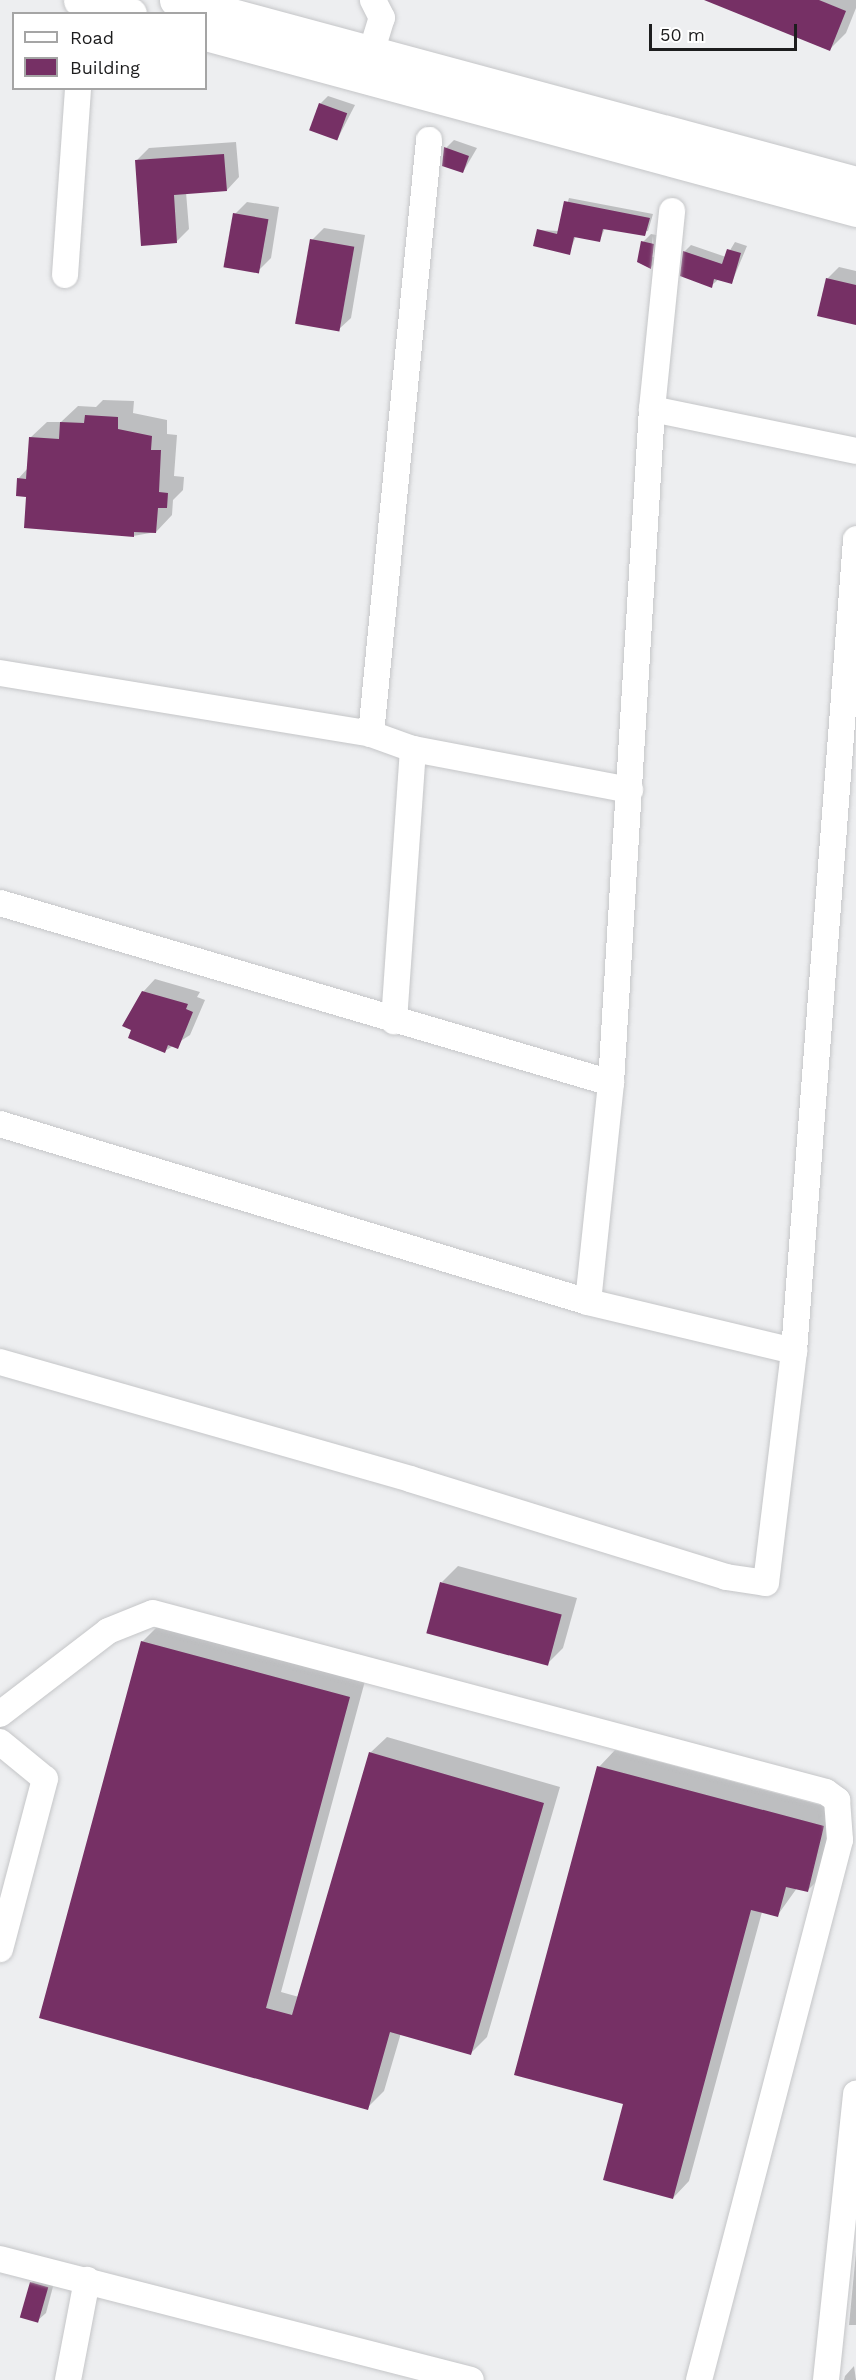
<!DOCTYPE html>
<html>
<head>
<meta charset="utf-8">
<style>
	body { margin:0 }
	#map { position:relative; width:856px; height:2380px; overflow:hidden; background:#edeef0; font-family:"Work Sans",sans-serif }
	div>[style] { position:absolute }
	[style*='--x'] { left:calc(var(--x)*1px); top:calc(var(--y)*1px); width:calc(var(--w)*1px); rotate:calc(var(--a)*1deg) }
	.shadow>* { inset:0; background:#0003 }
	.building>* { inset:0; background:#763065; transform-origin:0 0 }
	.roads { filter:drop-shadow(0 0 2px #c5c6c8) drop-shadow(0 0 2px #c5c6c8) }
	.minor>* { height:26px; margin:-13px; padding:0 13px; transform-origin:13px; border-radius:13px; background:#fff }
	.major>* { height:33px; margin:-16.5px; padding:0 16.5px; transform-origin:16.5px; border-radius:16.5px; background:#fff }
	span { translate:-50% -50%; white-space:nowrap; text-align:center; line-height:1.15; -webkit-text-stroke:6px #fff; paint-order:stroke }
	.legend { position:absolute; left:12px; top:12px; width:195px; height:78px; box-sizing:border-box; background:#fff; border:2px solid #a5a5a5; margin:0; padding:8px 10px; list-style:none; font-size:18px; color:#1d1d1e }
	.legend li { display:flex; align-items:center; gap:12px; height:30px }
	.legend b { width:30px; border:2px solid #a5a5a5 }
	.scale { position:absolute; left:649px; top:24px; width:148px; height:27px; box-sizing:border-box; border:3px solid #1d1d1e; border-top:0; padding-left:8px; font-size:18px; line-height:21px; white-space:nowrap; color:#1d1d1e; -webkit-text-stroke:4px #fff; paint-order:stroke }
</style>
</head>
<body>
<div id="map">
	<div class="shadow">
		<div style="clip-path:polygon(706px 0,856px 0,856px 8px,846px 33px,829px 50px)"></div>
		<div style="clip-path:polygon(328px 96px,355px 105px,338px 138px,320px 104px)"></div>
		<div style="clip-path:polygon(454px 140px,477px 148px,463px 172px,446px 148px)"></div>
		<div style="clip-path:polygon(236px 142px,239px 177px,227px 190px,186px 192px,189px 229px,176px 242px,136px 161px,149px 148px)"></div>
		<div style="clip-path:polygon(569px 198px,653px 214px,648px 231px,605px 228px,600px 240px,576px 236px,569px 253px,538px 230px,559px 231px)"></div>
		<div style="clip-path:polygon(247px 202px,279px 207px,271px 258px,259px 270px,235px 214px)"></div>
		<div style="clip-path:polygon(324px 228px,365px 235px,351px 318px,338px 330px,312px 240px)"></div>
		<div style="clip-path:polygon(evenodd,651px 234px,661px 236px,659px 259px,651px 267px,643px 242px,651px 234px,653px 236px,654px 257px,651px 257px,653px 236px)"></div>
		<div style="clip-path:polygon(735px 242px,747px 246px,732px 282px,719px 279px,711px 286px,684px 252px,691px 245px,726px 257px)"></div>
		<div style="clip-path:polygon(839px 267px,856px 271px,856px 324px,827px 279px)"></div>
		<div style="clip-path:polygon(103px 400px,134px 401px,133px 413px,167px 420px,167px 434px,177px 435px,174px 476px,184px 477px,183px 490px,173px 500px,172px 515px,156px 532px,133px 536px,28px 496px,18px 479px,28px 468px,30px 438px,47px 422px,61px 422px,78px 406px,96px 407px)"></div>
		<div style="clip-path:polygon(155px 979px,200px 992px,197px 997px,205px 1000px,190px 1035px,165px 1051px,143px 992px)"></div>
		<div style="clip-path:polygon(458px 1566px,577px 1598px,563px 1648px,547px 1664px,442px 1582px)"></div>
		<div style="clip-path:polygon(159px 1625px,365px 1681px,281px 1992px,299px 1997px,370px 1753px,387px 1737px,560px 1787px,487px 2037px,471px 2053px,401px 2033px,384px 2091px,367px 2108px,40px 2017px,142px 1642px)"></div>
		<div style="clip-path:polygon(615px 1750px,839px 1810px,824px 1874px,807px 1891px,797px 1888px,777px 1916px,762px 1912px,689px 2181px,673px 2198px,625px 2103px,599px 1767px)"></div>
		<div style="clip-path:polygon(856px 2252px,856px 2325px,849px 2325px)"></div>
		<div style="clip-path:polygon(39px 2275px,55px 2279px,46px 2313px,37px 2321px,31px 2283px)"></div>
		<div style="clip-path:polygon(854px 2366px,856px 2380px,844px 2380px,845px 2376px)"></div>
	</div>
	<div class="building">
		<div style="clip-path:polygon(704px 0,819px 0,846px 11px,830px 51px)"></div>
		<div style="left:319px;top:103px;width:30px;height:29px;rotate:20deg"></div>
		<div style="clip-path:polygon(444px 147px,469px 156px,463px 173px,442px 166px)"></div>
		<div style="clip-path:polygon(224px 154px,227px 191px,174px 195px,177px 243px,141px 246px,135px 160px)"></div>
		<div style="clip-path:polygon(564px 201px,650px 218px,645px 236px,603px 229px,600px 242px,574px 237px,570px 255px,533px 246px,537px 229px,557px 234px)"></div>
		<div style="left:233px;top:213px;width:36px;height:55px;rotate:10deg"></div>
		<div style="left:310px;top:239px;width:45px;height:86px;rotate:10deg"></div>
		<div style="clip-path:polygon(641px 241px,654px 244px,651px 269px,637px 262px)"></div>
		<div style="clip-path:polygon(727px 249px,741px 253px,732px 284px,714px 279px,712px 288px,680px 276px,683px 251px,722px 264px)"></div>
		<div style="clip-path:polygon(826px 278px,856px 285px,856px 325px,817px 316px)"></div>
		<div style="clip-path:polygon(85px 415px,118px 417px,118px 429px,152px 436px,151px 450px,161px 450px,159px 492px,168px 493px,167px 508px,158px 508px,156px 533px,134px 532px,134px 537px,24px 528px,26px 497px,16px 496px,17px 478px,26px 479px,29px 437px,59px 439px,60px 422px,84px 423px)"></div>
		<div style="clip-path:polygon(142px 991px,188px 1004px,186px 1009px,193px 1012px,178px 1049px,168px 1045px,165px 1053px,128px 1038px,131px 1030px,122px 1026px)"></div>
		<div style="left:440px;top:1582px;width:126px;height:53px;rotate:15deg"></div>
		<div style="clip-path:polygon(141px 1641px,350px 1697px,266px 2008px,292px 2015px,369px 1752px,544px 1803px,471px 2055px,390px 2032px,368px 2110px,39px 2018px)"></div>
		<div style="clip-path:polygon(597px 1766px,824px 1826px,808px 1892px,786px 1887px,778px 1917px,751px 1910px,673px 2199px,603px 2180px,623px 2104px,514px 2075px)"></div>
		<div style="left:30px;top:2282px;width:19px;height:37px;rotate:16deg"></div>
	</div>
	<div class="roads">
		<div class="minor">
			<div style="--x:371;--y:53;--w:37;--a:-73"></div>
			<div style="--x:382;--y:18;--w:20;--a:-117"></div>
			<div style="--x:65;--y:275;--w:187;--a:-86"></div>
			<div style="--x:652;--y:409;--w:199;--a:-84.2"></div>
			<div style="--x:0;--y:673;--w:376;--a:9.3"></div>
			<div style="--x:371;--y:734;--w:45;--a:19.7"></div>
			<div style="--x:413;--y:749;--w:273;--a:94"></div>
			<div style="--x:371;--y:734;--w:597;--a:-84.42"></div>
			<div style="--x:413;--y:749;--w:221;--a:10.7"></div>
			<div style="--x:0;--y:903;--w:637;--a:16.41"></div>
			<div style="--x:0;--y:1124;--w:614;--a:16.84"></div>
			<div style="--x:588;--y:1302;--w:220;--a:-84"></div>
			<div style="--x:611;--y:1083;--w:675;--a:-86.52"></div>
			<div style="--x:652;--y:409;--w:208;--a:11.6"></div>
			<div style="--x:588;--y:1302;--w:212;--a:13.4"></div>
			<div style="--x:0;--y:1362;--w:426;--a:15.9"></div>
			<div style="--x:410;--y:1479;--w:331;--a:17.2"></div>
			<div style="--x:726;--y:1577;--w:40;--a:8.5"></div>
			<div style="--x:766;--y:1583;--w:234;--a:-83.1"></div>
			<div style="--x:794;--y:1351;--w:814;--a:-85.63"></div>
			<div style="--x:0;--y:1714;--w:136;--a:-37.5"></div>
			<div style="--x:108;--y:1631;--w:48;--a:-21.8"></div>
			<div style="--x:153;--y:1613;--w:696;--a:14.89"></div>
			<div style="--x:826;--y:1792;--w:14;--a:36"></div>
			<div style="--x:837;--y:1800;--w:40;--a:85.7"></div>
			<div style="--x:840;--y:1840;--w:558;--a:104.63"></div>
			<div style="--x:0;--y:1742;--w:58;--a:39.4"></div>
			<div style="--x:45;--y:1779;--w:176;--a:104.8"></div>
			<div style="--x:0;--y:2259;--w:486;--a:14.4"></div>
			<div style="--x:68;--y:2380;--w:102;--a:-79.2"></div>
			<div style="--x:826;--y:2380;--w:288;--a:-84"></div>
		</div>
		<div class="major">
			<div style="--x:80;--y:0;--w:52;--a:15.6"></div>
			<div style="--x:176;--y:0;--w:704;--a:15.06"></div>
			<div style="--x:206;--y:34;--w:673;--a:15.15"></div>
		</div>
	</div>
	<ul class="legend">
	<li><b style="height:8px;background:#fff"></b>Road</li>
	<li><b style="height:16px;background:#763065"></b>Building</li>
	</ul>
	<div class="scale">50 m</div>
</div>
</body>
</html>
